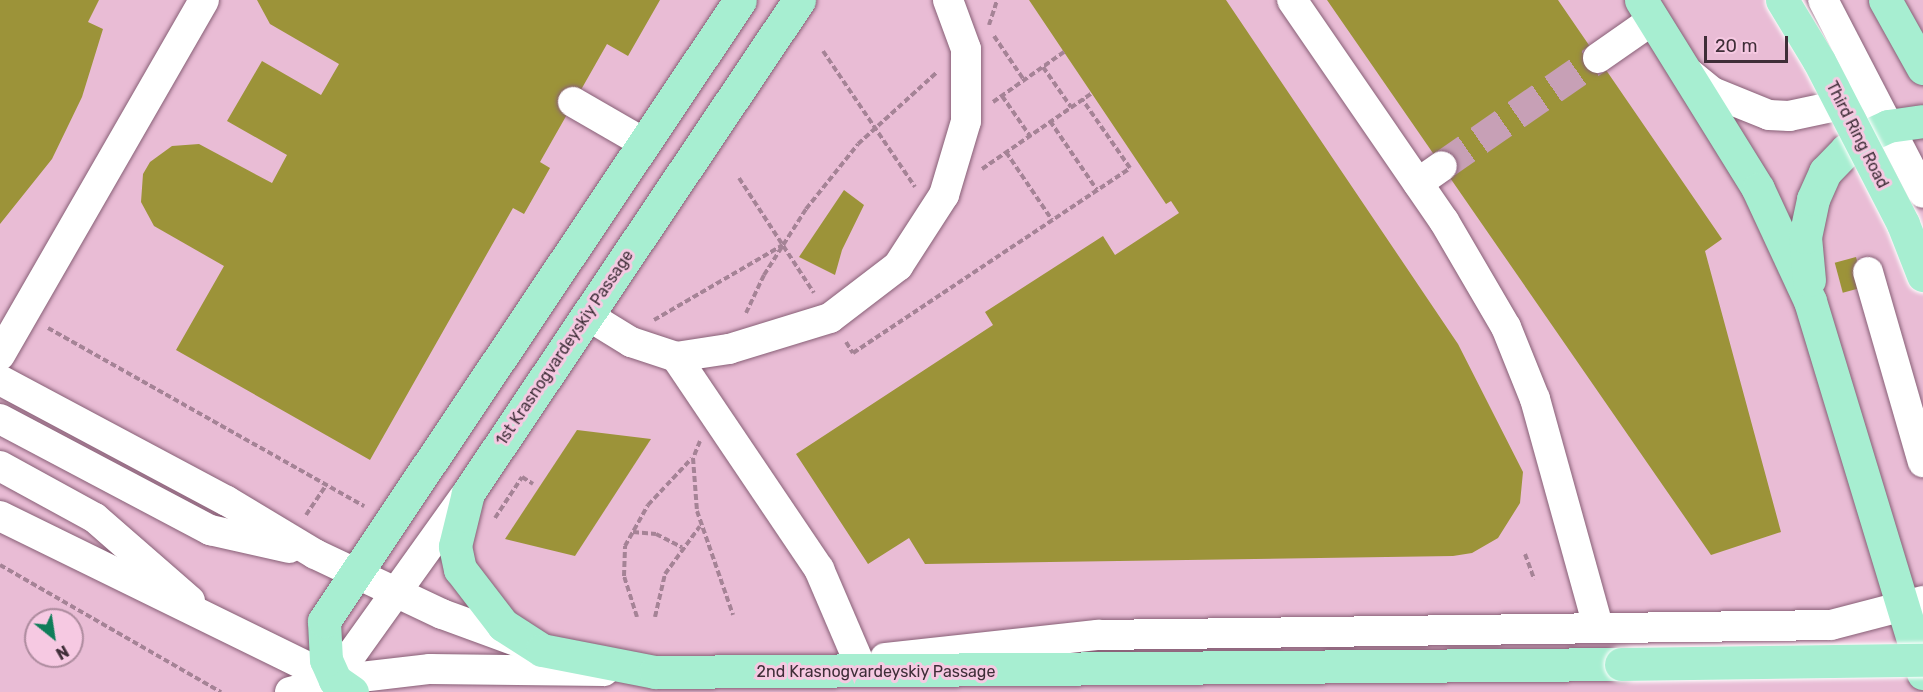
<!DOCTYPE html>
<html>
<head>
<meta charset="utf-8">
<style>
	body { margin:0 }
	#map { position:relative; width:1923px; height:692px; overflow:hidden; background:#e9bcd5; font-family:Rubik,sans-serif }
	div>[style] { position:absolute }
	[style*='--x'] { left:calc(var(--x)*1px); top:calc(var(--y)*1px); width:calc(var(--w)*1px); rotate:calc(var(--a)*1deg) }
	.building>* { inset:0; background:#9c9339; transform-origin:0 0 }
	.minor-tunnel>* { height:30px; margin-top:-15px; transform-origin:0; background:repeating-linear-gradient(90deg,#c7a0b6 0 30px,transparent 0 45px) }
	.path>* { height:4px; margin-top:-2px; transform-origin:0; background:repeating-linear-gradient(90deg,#a58396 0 6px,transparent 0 9px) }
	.roads { filter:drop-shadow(0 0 2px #875f76) drop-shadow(0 0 2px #875f76) }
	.minor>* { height:30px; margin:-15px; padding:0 15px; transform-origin:15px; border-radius:15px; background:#fff }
	.major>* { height:33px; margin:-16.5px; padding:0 16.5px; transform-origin:16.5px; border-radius:16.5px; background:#a7eed1 }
	.bridges { filter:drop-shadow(0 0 2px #fff) drop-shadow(0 0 2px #fff) }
	.major-bridge>* { height:33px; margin:-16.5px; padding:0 16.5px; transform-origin:16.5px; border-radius:16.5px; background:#a7eed1 }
	span { translate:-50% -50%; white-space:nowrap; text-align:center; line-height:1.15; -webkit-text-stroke:6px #f6c9e2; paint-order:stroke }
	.street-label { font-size:16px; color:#3f2e38 }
	.north { position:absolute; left:24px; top:608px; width:60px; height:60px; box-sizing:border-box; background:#f6c9e2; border:2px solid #ad8b9e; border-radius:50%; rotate:150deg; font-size:16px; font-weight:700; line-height:24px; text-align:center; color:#3f2e38 }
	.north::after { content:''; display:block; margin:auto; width:21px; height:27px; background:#0f7d59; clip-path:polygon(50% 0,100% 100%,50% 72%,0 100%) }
	.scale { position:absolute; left:1704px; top:36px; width:84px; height:27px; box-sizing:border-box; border:3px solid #3f2e38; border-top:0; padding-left:8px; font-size:18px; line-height:21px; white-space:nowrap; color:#3f2e38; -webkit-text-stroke:4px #f6c9e2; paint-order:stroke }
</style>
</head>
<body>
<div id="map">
	<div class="building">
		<div style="clip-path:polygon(0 0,99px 0,88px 22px,103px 29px,82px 97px,52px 159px,0 224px)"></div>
		<div style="clip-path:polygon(257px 0,660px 0,628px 56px,607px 44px,540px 162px,550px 168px,524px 214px,513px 208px,370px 460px,176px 350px,224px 266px,154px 226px,141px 202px,143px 174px,150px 162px,172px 146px,199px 144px,272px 183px,287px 155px,227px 121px,262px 61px,321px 95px,339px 64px,270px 24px)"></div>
		<div style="clip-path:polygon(1029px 0,1226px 0,1458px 344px,1523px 472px,1520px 503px,1498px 538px,1472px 553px,1453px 556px,925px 564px,909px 538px,868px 564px,796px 454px,993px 325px,985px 312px,1103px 236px,1115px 255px,1179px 213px,1171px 201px,1166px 204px)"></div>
		<div style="clip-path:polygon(1327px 0,1558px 0,1722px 239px,1705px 251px,1781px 532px,1711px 555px)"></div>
		<div style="clip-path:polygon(844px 190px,864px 205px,842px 250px,835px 275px,799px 257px)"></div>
		<div style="left:1856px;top:257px;width:31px;height:22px;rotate:75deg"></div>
		<div style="clip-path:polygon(577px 430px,651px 439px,575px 556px,505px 539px)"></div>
	</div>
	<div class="minor-tunnel">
		<div style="--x:1442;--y:166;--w:190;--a:-34.7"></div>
	</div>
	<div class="path">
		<div style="--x:989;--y:25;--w:26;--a:-72"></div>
		<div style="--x:994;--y:36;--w:53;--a:55.7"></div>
		<div style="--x:823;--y:51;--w:164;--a:55.9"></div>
		<div style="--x:1043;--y:67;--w:49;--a:55"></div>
		<div style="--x:1002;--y:96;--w:49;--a:55"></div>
		<div style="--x:993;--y:102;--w:87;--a:-35.2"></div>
		<div style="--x:1050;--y:121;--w:83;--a:55.7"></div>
		<div style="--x:1006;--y:152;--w:82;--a:55.9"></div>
		<div style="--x:982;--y:169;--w:134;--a:-34.6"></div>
		<div style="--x:739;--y:178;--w:137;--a:56.9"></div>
		<div style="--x:746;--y:313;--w:42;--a:-64.7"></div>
		<div style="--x:764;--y:275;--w:78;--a:-57.5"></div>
		<div style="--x:806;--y:209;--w:83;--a:-51.3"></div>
		<div style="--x:858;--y:144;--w:107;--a:-42.3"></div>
		<div style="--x:654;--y:320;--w:149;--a:-30.2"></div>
		<div style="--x:48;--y:328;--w:363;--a:29.4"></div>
		<div style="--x:846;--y:342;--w:13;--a:58"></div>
		<div style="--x:853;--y:353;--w:333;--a:-33.7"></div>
		<div style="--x:1130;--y:168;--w:84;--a:-124.8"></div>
		<div style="--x:700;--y:441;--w:18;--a:112"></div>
		<div style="--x:693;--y:458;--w:53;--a:85.7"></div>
		<div style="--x:697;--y:511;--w:110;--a:70.9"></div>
		<div style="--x:306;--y:515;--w:37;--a:-56"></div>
		<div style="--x:495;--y:518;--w:49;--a:-56.6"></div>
		<div style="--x:522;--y:477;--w:13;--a:32"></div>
		<div style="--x:633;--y:532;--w:23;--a:5"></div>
		<div style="--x:656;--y:534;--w:29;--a:27"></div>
		<div style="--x:1525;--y:554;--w:27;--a:70"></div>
		<div style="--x:0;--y:565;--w:255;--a:29.9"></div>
		<div style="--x:637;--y:617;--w:43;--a:-107.6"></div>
		<div style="--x:624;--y:576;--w:30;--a:-88"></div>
		<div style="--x:625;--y:546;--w:47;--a:-60.7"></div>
		<div style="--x:648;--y:505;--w:64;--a:-46.9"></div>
		<div style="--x:655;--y:617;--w:44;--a:-76.9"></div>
		<div style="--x:665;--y:574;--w:59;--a:-53.9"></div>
	</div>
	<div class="roads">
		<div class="minor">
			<div style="--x:1292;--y:0;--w:268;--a:55.5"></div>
			<div style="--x:1444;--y:221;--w:123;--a:59.7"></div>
			<div style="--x:1506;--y:327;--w:78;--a:68.1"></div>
			<div style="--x:1535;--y:399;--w:236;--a:74.5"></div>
			<div style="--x:1823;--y:0;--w:217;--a:62.6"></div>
			<div style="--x:1598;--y:58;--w:68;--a:-34.9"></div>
			<div style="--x:1690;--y:74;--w:28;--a:39"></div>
			<div style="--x:1712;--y:92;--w:61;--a:22"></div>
			<div style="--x:1769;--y:115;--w:20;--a:3"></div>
			<div style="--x:1789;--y:116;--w:48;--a:-12"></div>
			<div style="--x:1836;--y:106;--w:27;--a:-24"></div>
			<div style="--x:573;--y:102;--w:82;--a:30"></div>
			<div style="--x:1418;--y:183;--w:29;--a:-35"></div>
			<div style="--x:1868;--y:272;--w:198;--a:73.9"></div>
			<div style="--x:587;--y:315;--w:52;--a:31.5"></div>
			<div style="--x:631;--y:342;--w:47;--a:18.4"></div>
			<div style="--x:676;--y:357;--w:54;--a:-8.6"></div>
			<div style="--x:729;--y:349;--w:106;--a:-17.1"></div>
			<div style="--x:830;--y:318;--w:86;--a:-37.4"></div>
			<div style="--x:898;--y:266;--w:85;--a:-57.1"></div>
			<div style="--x:944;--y:195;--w:77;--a:-73.4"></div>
			<div style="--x:966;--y:121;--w:72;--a:-90"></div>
			<div style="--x:966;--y:49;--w:52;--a:-110.2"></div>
			<div style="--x:0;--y:355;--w:409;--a:-60.1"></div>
			<div style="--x:676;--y:357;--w:256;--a:56"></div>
			<div style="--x:819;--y:569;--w:99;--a:66.8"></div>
			<div style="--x:0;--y:380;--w:257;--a:28.1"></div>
			<div style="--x:227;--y:501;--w:103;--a:31.1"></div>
			<div style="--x:315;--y:554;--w:140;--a:25.3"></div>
			<div style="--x:442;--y:614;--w:90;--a:20"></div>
			<div style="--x:0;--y:419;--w:238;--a:27.9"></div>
			<div style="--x:210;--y:530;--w:81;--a:12.8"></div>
			<div style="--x:0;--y:466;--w:108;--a:28.7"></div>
			<div style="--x:95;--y:518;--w:126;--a:41.1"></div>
			<div style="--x:0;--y:516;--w:373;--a:26.1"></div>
			<div style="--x:885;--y:658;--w:214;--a:-6.2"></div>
			<div style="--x:1098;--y:635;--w:733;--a:-0.78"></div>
			<div style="--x:1831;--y:625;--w:95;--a:-14.6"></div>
			<div style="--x:326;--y:690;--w:237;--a:-54.4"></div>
			<div style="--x:290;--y:692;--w:47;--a:-14.9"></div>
			<div style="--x:335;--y:680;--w:96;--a:-6.6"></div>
			<div style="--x:430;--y:669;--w:174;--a:0.7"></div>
		</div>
		<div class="major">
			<div style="--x:799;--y:0;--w:594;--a:123.88"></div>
			<div style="--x:468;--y:493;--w:55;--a:103.8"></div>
			<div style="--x:455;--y:546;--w:24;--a:78"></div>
			<div style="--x:460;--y:569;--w:71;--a:52.5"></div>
			<div style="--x:503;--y:625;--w:46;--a:32.7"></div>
			<div style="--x:542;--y:650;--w:115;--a:11"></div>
			<div style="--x:655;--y:672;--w:966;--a:-0.47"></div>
			<div style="--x:1641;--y:0;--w:222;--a:58.2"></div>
			<div style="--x:1758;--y:189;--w:123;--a:65.1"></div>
			<div style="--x:1810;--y:301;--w:389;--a:73.1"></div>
			<div style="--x:1885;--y:0;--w:78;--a:60.8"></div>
			<div style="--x:1809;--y:280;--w:43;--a:-95.3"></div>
			<div style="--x:1805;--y:237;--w:39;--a:-78"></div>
			<div style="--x:1813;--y:199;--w:30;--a:-66"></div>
			<div style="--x:1825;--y:172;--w:30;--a:-46"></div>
			<div style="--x:1846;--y:150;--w:30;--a:-33"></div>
			<div style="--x:1871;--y:134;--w:19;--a:-25"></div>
			<div style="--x:1888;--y:126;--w:35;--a:-8"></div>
			<div style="--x:352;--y:692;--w:21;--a:-145"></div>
			<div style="--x:335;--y:680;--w:22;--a:-114"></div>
			<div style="--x:326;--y:660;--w:39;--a:-93"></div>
			<div style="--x:324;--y:621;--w:747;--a:-56.18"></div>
		</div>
	</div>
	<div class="bridges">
		<div class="major-bridge">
			<div style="--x:1782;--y:0;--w:71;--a:58.8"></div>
			<div style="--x:1819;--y:61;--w:183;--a:62.7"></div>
			<div style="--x:1903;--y:224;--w:55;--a:68.6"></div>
			<div style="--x:1621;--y:664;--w:302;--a:-0.8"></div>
		</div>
	</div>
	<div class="street-label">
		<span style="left:1857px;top:135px;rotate:63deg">Third Ring Road</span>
		<span style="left:565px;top:348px;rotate:-56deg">1st Krasnogvardeyskiy Passage</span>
		<span style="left:876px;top:672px">2nd Krasnogvardeyskiy Passage</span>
	</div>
	<div class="north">N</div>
	<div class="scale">20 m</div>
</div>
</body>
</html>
